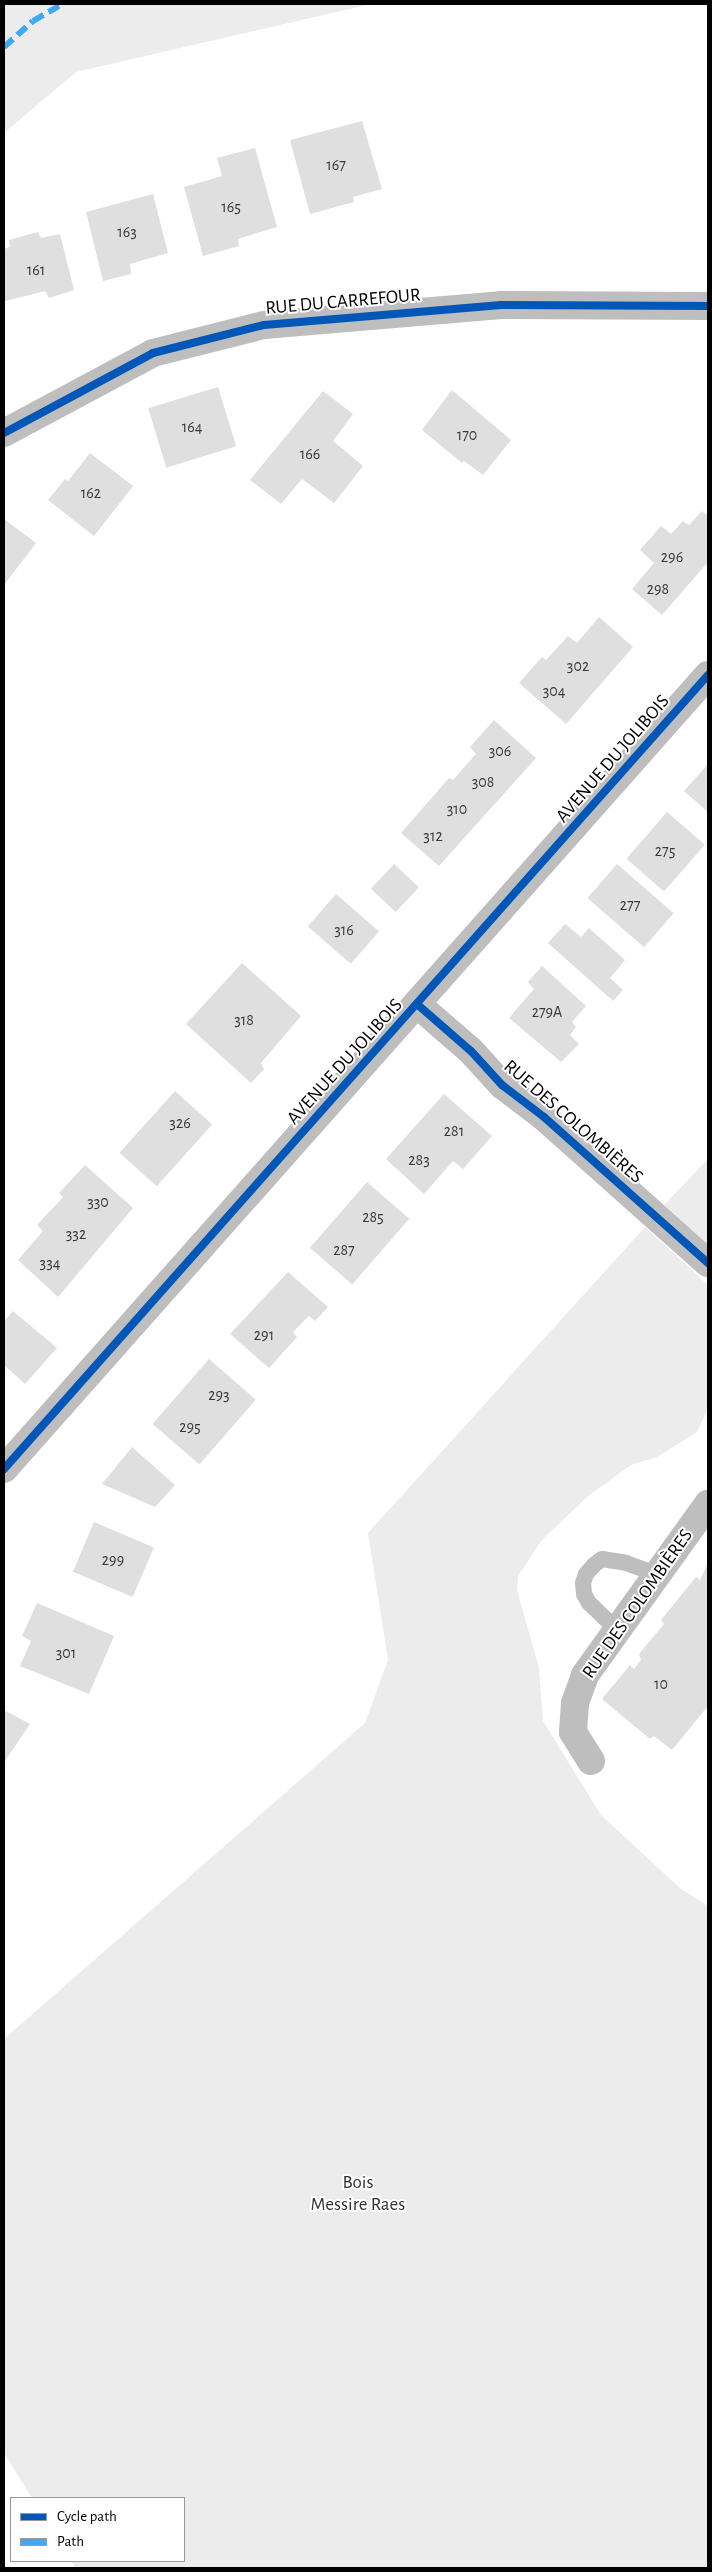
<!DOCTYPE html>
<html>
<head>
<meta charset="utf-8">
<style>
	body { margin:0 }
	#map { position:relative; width:712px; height:2572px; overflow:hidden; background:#fff; font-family:"Alegreya Sans",sans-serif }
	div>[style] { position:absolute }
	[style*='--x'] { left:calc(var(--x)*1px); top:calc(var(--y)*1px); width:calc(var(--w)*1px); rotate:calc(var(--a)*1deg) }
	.green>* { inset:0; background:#ececec }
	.building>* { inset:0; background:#dfdfdf; transform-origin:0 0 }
	.service>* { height:16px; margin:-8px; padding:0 8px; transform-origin:8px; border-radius:8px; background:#bebebe }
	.minor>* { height:28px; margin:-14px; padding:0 14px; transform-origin:14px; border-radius:14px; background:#bebebe }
	.quiet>* { height:6px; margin-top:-3px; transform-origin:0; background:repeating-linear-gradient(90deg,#3fa9f5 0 12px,transparent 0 18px) }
	.cycleway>* { height:8px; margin:-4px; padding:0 4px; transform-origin:4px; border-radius:4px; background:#0057b8 }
	span { translate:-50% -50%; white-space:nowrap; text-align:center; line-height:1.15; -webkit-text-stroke:4px #fff; paint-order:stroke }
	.number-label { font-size:16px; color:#383838 }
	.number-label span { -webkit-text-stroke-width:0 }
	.street-label { font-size:19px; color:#000 }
	.park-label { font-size:19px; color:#333 }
	.frame { position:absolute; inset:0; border:5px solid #000; pointer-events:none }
	.legend { position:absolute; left:10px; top:2497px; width:175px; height:65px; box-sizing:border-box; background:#fff; border:1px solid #999; margin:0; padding:6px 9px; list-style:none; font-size:15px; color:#000 }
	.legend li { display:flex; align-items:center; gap:10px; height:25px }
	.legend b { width:25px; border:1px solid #999 }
</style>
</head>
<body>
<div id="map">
	<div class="green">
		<div style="clip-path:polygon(4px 4px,367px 4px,367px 5px,76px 72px,4px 133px)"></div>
		<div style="clip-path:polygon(708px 1159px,708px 1244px,664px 1205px)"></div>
		<div style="clip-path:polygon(645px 1227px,708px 1285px,708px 1408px,697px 1432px,657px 1457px,631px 1465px,588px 1496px,541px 1541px,518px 1576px,517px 1590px,539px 1668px,543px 1721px,601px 1815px,681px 1889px,708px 1906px,708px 2568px,76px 2568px,71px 2561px,184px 2561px,184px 2498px,32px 2498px,4px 2453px,4px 2039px,365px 1723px,388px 1660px,368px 1533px)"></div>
	</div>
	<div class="building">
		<div style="clip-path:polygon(362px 121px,382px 189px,353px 197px,354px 202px,310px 214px,290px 140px)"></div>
		<div style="clip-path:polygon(255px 148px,277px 227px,238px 239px,239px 246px,203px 256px,184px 187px,222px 176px,217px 158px)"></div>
		<div style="clip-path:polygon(153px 194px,168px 253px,130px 264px,131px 274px,103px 281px,86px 212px)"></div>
		<div style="clip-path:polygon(38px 232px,41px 238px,60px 234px,74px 290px,49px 298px,45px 291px,5px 301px,4px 249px,10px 247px,9px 240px)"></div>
		<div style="left:218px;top:387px;width:62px;height:73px;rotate:73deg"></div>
		<div style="clip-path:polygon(452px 390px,511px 440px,483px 475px,464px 461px,462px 463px,422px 430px)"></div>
		<div style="clip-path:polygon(323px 391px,353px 414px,333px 441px,363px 466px,334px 503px,302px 479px,281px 504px,250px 480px)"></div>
		<div style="clip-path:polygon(90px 453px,133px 486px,94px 536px,48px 500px,65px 479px,68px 481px)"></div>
		<div style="clip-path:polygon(702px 511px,708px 516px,708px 562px,662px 615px,632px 589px,654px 563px,640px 550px,661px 526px,671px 534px,683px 521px,689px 525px)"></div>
		<div style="clip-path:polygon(4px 519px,36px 543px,4px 585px)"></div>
		<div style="clip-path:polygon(599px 617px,633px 647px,566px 724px,519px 683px,542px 657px,546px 660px,568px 636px,577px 643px)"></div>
		<div style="clip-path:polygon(494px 720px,536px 758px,439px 866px,401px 833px,449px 778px,453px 780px,476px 754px,470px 747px)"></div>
		<div style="clip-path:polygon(708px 764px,708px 812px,684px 791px)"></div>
		<div style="left:667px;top:812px;width:50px;height:62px;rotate:41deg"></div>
		<div style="left:394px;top:864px;width:34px;height:34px;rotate:43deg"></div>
		<div style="left:617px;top:864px;width:75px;height:45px;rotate:41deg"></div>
		<div style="left:336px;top:894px;width:57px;height:43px;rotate:41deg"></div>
		<div style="clip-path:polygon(565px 924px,581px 937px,589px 928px,625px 960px,610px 978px,623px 990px,613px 1001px,548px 943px)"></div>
		<div style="clip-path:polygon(242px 963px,301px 1016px,261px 1063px,264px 1069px,251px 1083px,186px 1024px)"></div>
		<div style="clip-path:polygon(542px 966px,586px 1006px,572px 1022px,576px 1027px,570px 1035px,579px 1044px,561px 1062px,509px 1018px,534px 989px,528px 982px)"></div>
		<div style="left:175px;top:1091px;width:50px;height:83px;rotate:42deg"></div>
		<div style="clip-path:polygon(444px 1094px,492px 1136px,463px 1169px,453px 1161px,424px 1194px,386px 1159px)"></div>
		<div style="clip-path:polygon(85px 1165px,133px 1208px,58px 1297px,18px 1260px,43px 1231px,37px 1225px,63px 1197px,59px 1193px)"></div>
		<div style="left:367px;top:1182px;width:56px;height:87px;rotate:41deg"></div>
		<div style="clip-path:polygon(288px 1272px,328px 1307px,315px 1321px,309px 1316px,293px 1332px,297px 1337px,269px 1368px,230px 1334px)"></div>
		<div style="clip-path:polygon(13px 1311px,57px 1348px,25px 1384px,4px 1365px,4px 1322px)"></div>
		<div style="left:209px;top:1359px;width:62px;height:86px;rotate:41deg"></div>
		<div style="clip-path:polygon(132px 1447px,175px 1485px,155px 1507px,102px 1484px)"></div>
		<div style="left:94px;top:1522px;width:65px;height:54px;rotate:23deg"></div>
		<div style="clip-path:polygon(708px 1563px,708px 1706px,672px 1750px,654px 1736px,650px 1739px,602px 1699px,630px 1665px,634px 1669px,641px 1660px,639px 1654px,664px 1624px,661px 1620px,696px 1577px,700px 1580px)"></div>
		<div style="clip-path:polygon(37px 1603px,114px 1636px,89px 1694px,20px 1666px,31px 1641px,22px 1636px)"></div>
		<div style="clip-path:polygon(4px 1710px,30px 1724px,5px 1761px,4px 1761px)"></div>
	</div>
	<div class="service">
		<div style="--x:616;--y:1629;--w:37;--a:-136"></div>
		<div style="--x:589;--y:1603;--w:10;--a:-119"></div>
		<div style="--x:584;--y:1594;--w:11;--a:-95"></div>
		<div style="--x:583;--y:1583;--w:9;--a:-72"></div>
		<div style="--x:586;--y:1574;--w:12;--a:-48"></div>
		<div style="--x:594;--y:1565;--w:10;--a:-37"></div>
		<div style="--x:602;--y:1559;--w:24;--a:9"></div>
		<div style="--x:626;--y:1563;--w:33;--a:20"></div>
	</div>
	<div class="minor">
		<div style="--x:4;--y:433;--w:169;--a:-28.2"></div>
		<div style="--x:153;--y:353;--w:114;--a:-14.2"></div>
		<div style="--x:264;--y:325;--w:238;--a:-4.8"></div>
		<div style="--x:501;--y:305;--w:207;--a:0.3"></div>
		<div style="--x:418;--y:1005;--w:70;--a:41"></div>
		<div style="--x:471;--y:1051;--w:46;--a:47.6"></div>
		<div style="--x:502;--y:1085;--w:53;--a:37.3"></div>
		<div style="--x:544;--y:1117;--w:220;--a:41.7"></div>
		<div style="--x:4;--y:1469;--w:1061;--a:-48.44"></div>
		<div style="--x:591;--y:1761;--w:34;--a:-122"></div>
		<div style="--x:573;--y:1732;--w:29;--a:-86"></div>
		<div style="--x:575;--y:1703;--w:30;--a:-70"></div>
		<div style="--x:585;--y:1675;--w:211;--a:-54.3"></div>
	</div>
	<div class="quiet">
		<div style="--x:4;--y:47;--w:39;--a:-42"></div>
		<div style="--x:33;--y:21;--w:34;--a:-30"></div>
	</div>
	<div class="cycleway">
		<div style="--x:4;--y:433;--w:169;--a:-28.2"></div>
		<div style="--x:153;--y:353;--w:114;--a:-14.2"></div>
		<div style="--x:264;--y:325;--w:238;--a:-4.8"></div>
		<div style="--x:501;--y:305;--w:207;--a:0.3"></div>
		<div style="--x:418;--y:1005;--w:70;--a:41"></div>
		<div style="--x:471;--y:1051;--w:46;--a:47.6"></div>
		<div style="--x:502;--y:1085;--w:53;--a:37.3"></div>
		<div style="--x:544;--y:1117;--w:220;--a:41.7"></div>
		<div style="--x:4;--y:1469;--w:1061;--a:-48.44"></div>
	</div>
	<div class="number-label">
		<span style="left:336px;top:165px">167</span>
		<span style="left:231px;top:207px">165</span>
		<span style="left:127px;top:232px">163</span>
		<span style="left:36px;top:270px">161</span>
		<span style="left:192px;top:427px">164</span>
		<span style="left:467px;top:435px">170</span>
		<span style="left:310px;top:454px">166</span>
		<span style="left:91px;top:493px">162</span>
		<span style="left:672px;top:557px">296</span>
		<span style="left:658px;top:589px">298</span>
		<span style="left:578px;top:666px">302</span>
		<span style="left:554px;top:691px">304</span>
		<span style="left:500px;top:751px">306</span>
		<span style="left:483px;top:782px">308</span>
		<span style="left:457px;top:809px">310</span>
		<span style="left:433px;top:836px">312</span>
		<span style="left:665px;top:851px">275</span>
		<span style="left:630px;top:905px">277</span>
		<span style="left:344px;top:930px">316</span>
		<span style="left:547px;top:1012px">279A</span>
		<span style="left:244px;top:1020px">318</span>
		<span style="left:180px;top:1123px">326</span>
		<span style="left:454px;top:1131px">281</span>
		<span style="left:419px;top:1160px">283</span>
		<span style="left:98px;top:1202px">330</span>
		<span style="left:373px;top:1217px">285</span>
		<span style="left:76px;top:1234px">332</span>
		<span style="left:344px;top:1250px">287</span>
		<span style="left:50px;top:1263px">334</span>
		<span style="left:264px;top:1335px">291</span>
		<span style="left:219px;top:1395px">293</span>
		<span style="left:190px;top:1427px">295</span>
		<span style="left:113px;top:1560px">299</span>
		<span style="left:66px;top:1653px">301</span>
		<span style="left:661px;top:1684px">10</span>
	</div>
	<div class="street-label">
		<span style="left:343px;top:302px;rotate:-5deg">RUE DU CARREFOUR</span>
		<span style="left:613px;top:759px;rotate:-49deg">AVENUE DU JOLIBOIS</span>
		<span style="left:345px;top:1062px;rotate:-48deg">AVENUE DU JOLIBOIS</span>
		<span style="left:573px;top:1122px;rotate:41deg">RUE DES COLOMBIÈRES</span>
		<span style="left:638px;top:1604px;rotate:-55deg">RUE DES COLOMBIÈRES</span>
	</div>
	<div class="park-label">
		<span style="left:358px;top:2194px">Bois<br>Messire Raes</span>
	</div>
	<div class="frame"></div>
	<ul class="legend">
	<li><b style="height:6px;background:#0057b8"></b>Cycle path</li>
	<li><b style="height:6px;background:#3fa9f5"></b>Path</li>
	</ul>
</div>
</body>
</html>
